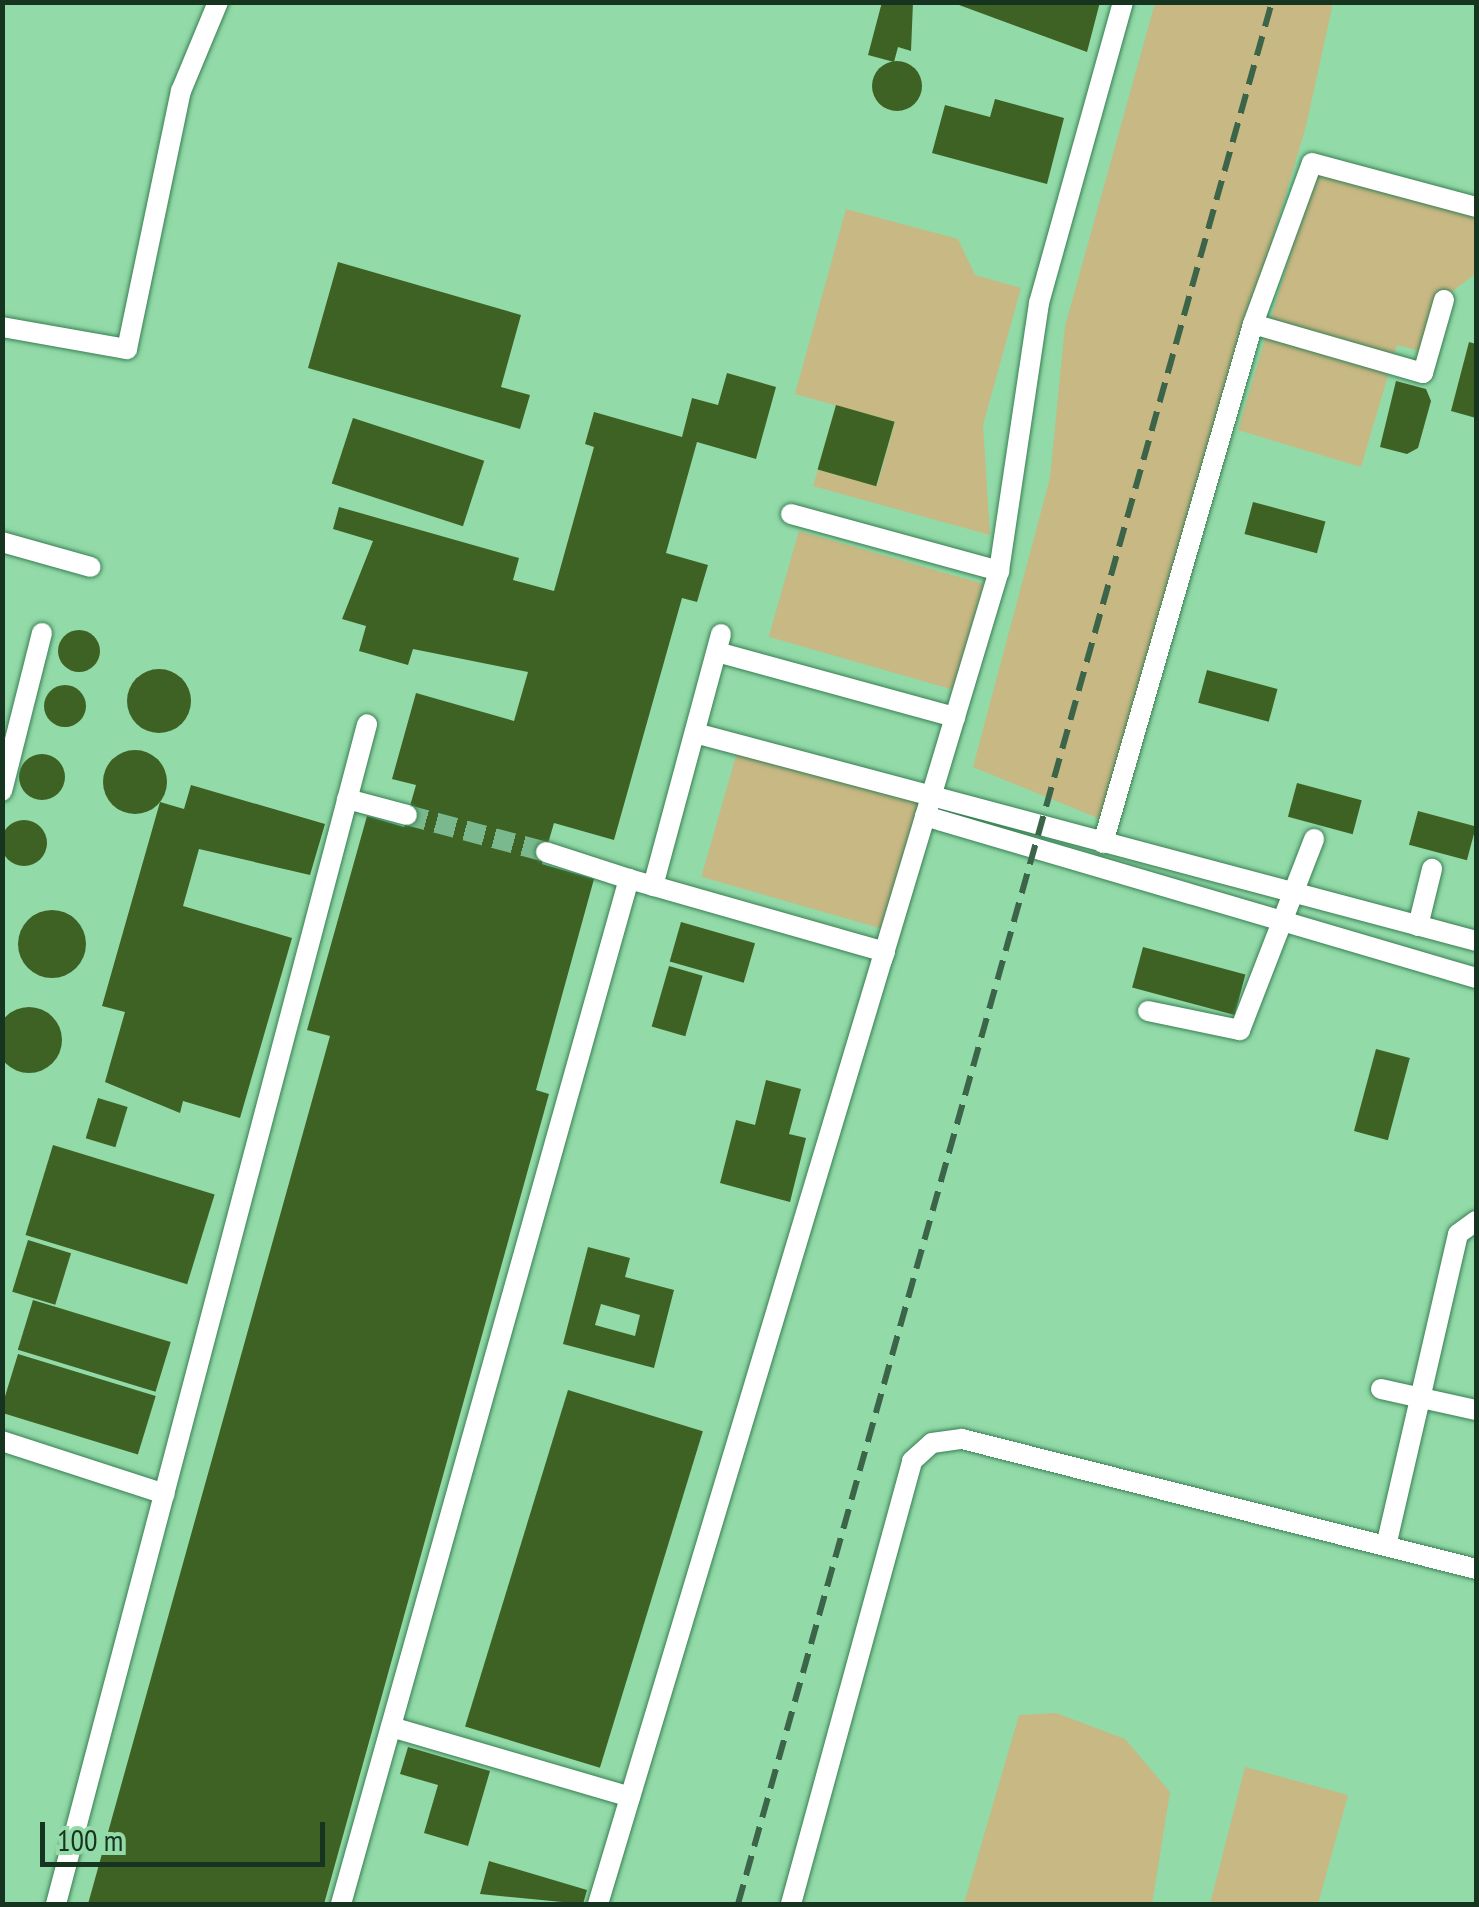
<!DOCTYPE html>
<html>
<head>
<meta charset="utf-8">
<style>
	body { margin:0 }
	#map { position:relative; width:1479px; height:1907px; overflow:hidden; background:#92daa8; font-family:"PT Sans Narrow",sans-serif }
	div>[style] { position:absolute }
	[style*='--x'] { left:calc(var(--x)*1px); top:calc(var(--y)*1px); width:calc(var(--w)*1px); rotate:calc(var(--a)*1deg) }
	.green>* { inset:0; background:#c8b884; transform-origin:0 0 }
	.building>* { inset:0; background:#3e6223; transform-origin:0 0 }
	.round { border-radius:50% }
	.minor-tunnel>* { height:20px; margin-top:-10px; transform-origin:0; background:repeating-linear-gradient(90deg,#79b98d 0 20px,transparent 0 30px) }
	.roads { filter:drop-shadow(0 0 2px #387f53) drop-shadow(0 0 2px #387f53) }
	.minor>* { height:20px; margin:-10px; padding:0 10px; transform-origin:10px; border-radius:10px; background:#fff }
	.rail>* { height:6px; margin-top:-3px; transform-origin:0; background:repeating-linear-gradient(90deg,#3b6448 0 20px,transparent 0 30px) }
	span { translate:-50% -50%; white-space:nowrap; text-align:center; line-height:1.15; -webkit-text-stroke:10px #92daa8; paint-order:stroke }
	.frame { position:absolute; inset:0; border:5px solid #173421; pointer-events:none }
	.scale { position:absolute; left:40px; top:1822px; width:285px; height:45px; box-sizing:border-box; border:5px solid #173421; border-top:0; padding-left:12px; font-size:30px; line-height:35px; white-space:nowrap; color:#173421; -webkit-text-stroke:8px #92daa8; paint-order:stroke }
</style>
</head>
<body>
<div id="map">
	<div class="green">
		<div style="clip-path:polygon(1155px 3px,1333px 3px,1306px 126px,1100px 819px,973px 767px,1050px 478px,1065px 326px)"></div>
		<div style="clip-path:polygon(1317px 164px,1476px 218px,1476px 273px,1439px 302px,1424px 352px,1397px 345px,1361px 467px,1238px 430px)"></div>
		<div style="clip-path:polygon(846px 209px,958px 239px,975px 275px,1021px 288px,983px 425px,990px 535px,813px 486px,818px 470px,877px 486px,895px 422px,795px 394px)"></div>
		<div style="left:799px;top:531px;width:192px;height:110px;rotate:16deg"></div>
		<div style="left:738px;top:749px;width:192px;height:133px;rotate:16deg"></div>
		<div style="clip-path:polygon(1056px 1713px,1125px 1739px,1170px 1792px,1152px 1904px,964px 1904px,1019px 1715px)"></div>
		<div style="clip-path:polygon(1245px 1767px,1348px 1795px,1318px 1904px,1210px 1904px)"></div>
	</div>
	<div class="building">
		<div style="clip-path:polygon(882px 2px,913px 2px,911px 51px,898px 47px,894px 62px,868px 55px)"></div>
		<div style="clip-path:polygon(951px 2px,1071px 5px,1100px 2px,1087px 52px)"></div>
		<div class="round" style="left:872px;top:61px;width:50px;height:50px"></div>
		<div style="clip-path:polygon(995px 99px,1064px 118px,1047px 184px,932px 153px,945px 105px,990px 117px)"></div>
		<div style="clip-path:polygon(338px 262px,521px 315px,501px 387px,530px 395px,520px 429px,308px 368px)"></div>
		<div style="clip-path:polygon(1469px 342px,1476px 344px,1476px 418px,1451px 411px)"></div>
		<div style="clip-path:polygon(727px 373px,776px 387px,756px 459px,697px 442px,666px 553px,708px 565px,697px 602px,682px 598px,614px 840px,554px 823px,542px 864px,594px 879px,536px 1090px,549px 1094px,324px 1904px,88px 1904px,330px 1036px,307px 1030px,367px 816px,404px 827px,416px 785px,392px 779px,416px 693px,514px 721px,528px 672px,413px 649px,408px 665px,359px 651px,366px 626px,342px 619px,373px 541px,333px 529px,339px 507px,519px 558px,513px 580px,554px 591px,594px 447px,585px 444px,594px 412px,682px 437px,692px 398px,718px 405px)"></div>
		<div style="clip-path:polygon(1396px 381px,1426px 389px,1431px 401px,1418px 448px,1407px 454px,1380px 447px)"></div>
		<div style="left:836px;top:405px;width:61px;height:67px;rotate:16deg"></div>
		<div style="left:353px;top:418px;width:138px;height:69px;rotate:18deg"></div>
		<div style="left:1253px;top:502px;width:75px;height:33px;rotate:15deg"></div>
		<div class="round" style="left:58px;top:630px;width:42px;height:42px"></div>
		<div class="round" style="left:127px;top:669px;width:64px;height:64px"></div>
		<div style="left:1207px;top:670px;width:73px;height:34px;rotate:15deg"></div>
		<div class="round" style="left:44px;top:685px;width:42px;height:42px"></div>
		<div class="round" style="left:103px;top:750px;width:64px;height:64px"></div>
		<div class="round" style="left:19px;top:754px;width:46px;height:46px"></div>
		<div style="left:1297px;top:783px;width:67px;height:35px;rotate:15deg"></div>
		<div style="clip-path:polygon(191px 785px,325px 824px,310px 875px,199px 849px,183px 906px,292px 938px,240px 1118px,183px 1101px,180px 1113px,105px 1082px,125px 1012px,102px 1006px,160px 802px,184px 809px)"></div>
		<div style="left:1418px;top:811px;width:60px;height:35px;rotate:15deg"></div>
		<div class="round" style="left:1px;top:820px;width:46px;height:46px"></div>
		<div class="round" style="left:18px;top:910px;width:68px;height:68px"></div>
		<div style="left:681px;top:922px;width:77px;height:41px;rotate:16deg"></div>
		<div style="left:1143px;top:947px;width:106px;height:42px;rotate:15deg"></div>
		<div style="left:669px;top:966px;width:35px;height:63px;rotate:16deg"></div>
		<div class="round" style="left:-4px;top:1007px;width:66px;height:66px"></div>
		<div style="left:1376px;top:1049px;width:35px;height:85px;rotate:15deg"></div>
		<div style="clip-path:polygon(766px 1080px,801px 1089px,789px 1134px,806px 1138px,790px 1202px,720px 1183px,736px 1120px,755px 1125px)"></div>
		<div style="left:98px;top:1098px;width:31px;height:42px;rotate:17deg"></div>
		<div style="left:53px;top:1145px;width:169px;height:94px;rotate:17deg"></div>
		<div style="left:28px;top:1240px;width:45px;height:54px;rotate:17deg"></div>
		<div style="clip-path:polygon(evenodd,588px 1247px,630px 1258px,625px 1277px,674px 1290px,654px 1368px,563px 1344px,588px 1247px,601px 1304px,640px 1315px,635px 1336px,595px 1325px,601px 1304px)"></div>
		<div style="left:33px;top:1300px;width:144px;height:52px;rotate:17deg"></div>
		<div style="left:18px;top:1354px;width:144px;height:61px;rotate:17deg"></div>
		<div style="left:568px;top:1390px;width:141px;height:352px;rotate:17deg"></div>
		<div style="clip-path:polygon(408px 1747px,490px 1771px,468px 1846px,424px 1833px,438px 1785px,400px 1774px)"></div>
		<div style="clip-path:polygon(489px 1861px,587px 1890px,583px 1904px,480px 1894px)"></div>
	</div>
	<div class="minor-tunnel">
		<div style="--x:407;--y:815;--w:144;--a:14.9"></div>
	</div>
	<div class="roads">
		<div class="minor">
			<div style="--x:1253;--y:324;--w:177;--a:16.1"></div>
			<div style="--x:1423;--y:373;--w:76;--a:-74"></div>
			<div style="--x:2;--y:327;--w:127;--a:10"></div>
			<div style="--x:127;--y:349;--w:264;--a:-78.2"></div>
			<div style="--x:181;--y:91;--w:96;--a:-67.4"></div>
			<div style="--x:791;--y:514;--w:216;--a:15.3"></div>
			<div style="--x:2;--y:542;--w:92;--a:15.7"></div>
			<div style="--x:717;--y:652;--w:247;--a:15.3"></div>
			<div style="--x:695;--y:733;--w:808;--a:14.91"></div>
			<div style="--x:2;--y:791;--w:163;--a:-75.8"></div>
			<div style="--x:347;--y:799;--w:62;--a:14.9"></div>
			<div style="--x:925;--y:816;--w:574;--a:16.38"></div>
			<div style="--x:1103;--y:843;--w:540;--a:-73.88"></div>
			<div style="--x:1253;--y:324;--w:171;--a:-69.9"></div>
			<div style="--x:1312;--y:163;--w:170;--a:15"></div>
			<div style="--x:546;--y:852;--w:87;--a:18"></div>
			<div style="--x:653;--y:886;--w:261;--a:-74.9"></div>
			<div style="--x:1418;--y:926;--w:59;--a:-76.2"></div>
			<div style="--x:1148;--y:1011;--w:94;--a:11.7"></div>
			<div style="--x:1240;--y:1030;--w:205;--a:-68.8"></div>
			<div style="--x:1381;--y:1389;--w:97;--a:12.5"></div>
			<div style="--x:2;--y:1441;--w:171;--a:18"></div>
			<div style="--x:1386;--y:1546;--w:320;--a:-77"></div>
			<div style="--x:1458;--y:1234;--w:22;--a:-36"></div>
			<div style="--x:391;--y:1727;--w:249;--a:16.3"></div>
			<div style="--x:56;--y:1904;--w:1220;--a:-75.23"></div>
			<div style="--x:341;--y:1904;--w:1065;--a:-74.31"></div>
			<div style="--x:629;--y:879;--w:266;--a:15.9"></div>
			<div style="--x:885;--y:952;--w:9;--a:111"></div>
			<div style="--x:598;--y:1904;--w:1392;--a:-73.26"></div>
			<div style="--x:999;--y:571;--w:271;--a:-81.5"></div>
			<div style="--x:1039;--y:303;--w:313;--a:-74.4"></div>
			<div style="--x:791;--y:1904;--w:459;--a:-74.7"></div>
			<div style="--x:912;--y:1461;--w:27;--a:-42"></div>
			<div style="--x:932;--y:1443;--w:30;--a:-8"></div>
			<div style="--x:962;--y:1439;--w:530;--a:14.19"></div>
		</div>
	</div>
	<div class="rail">
		<div style="--x:738;--y:1904;--w:1976;--a:-74.32"></div>
	</div>
	<div class="frame"></div>
	<div class="scale">100 m</div>
</div>
</body>
</html>
